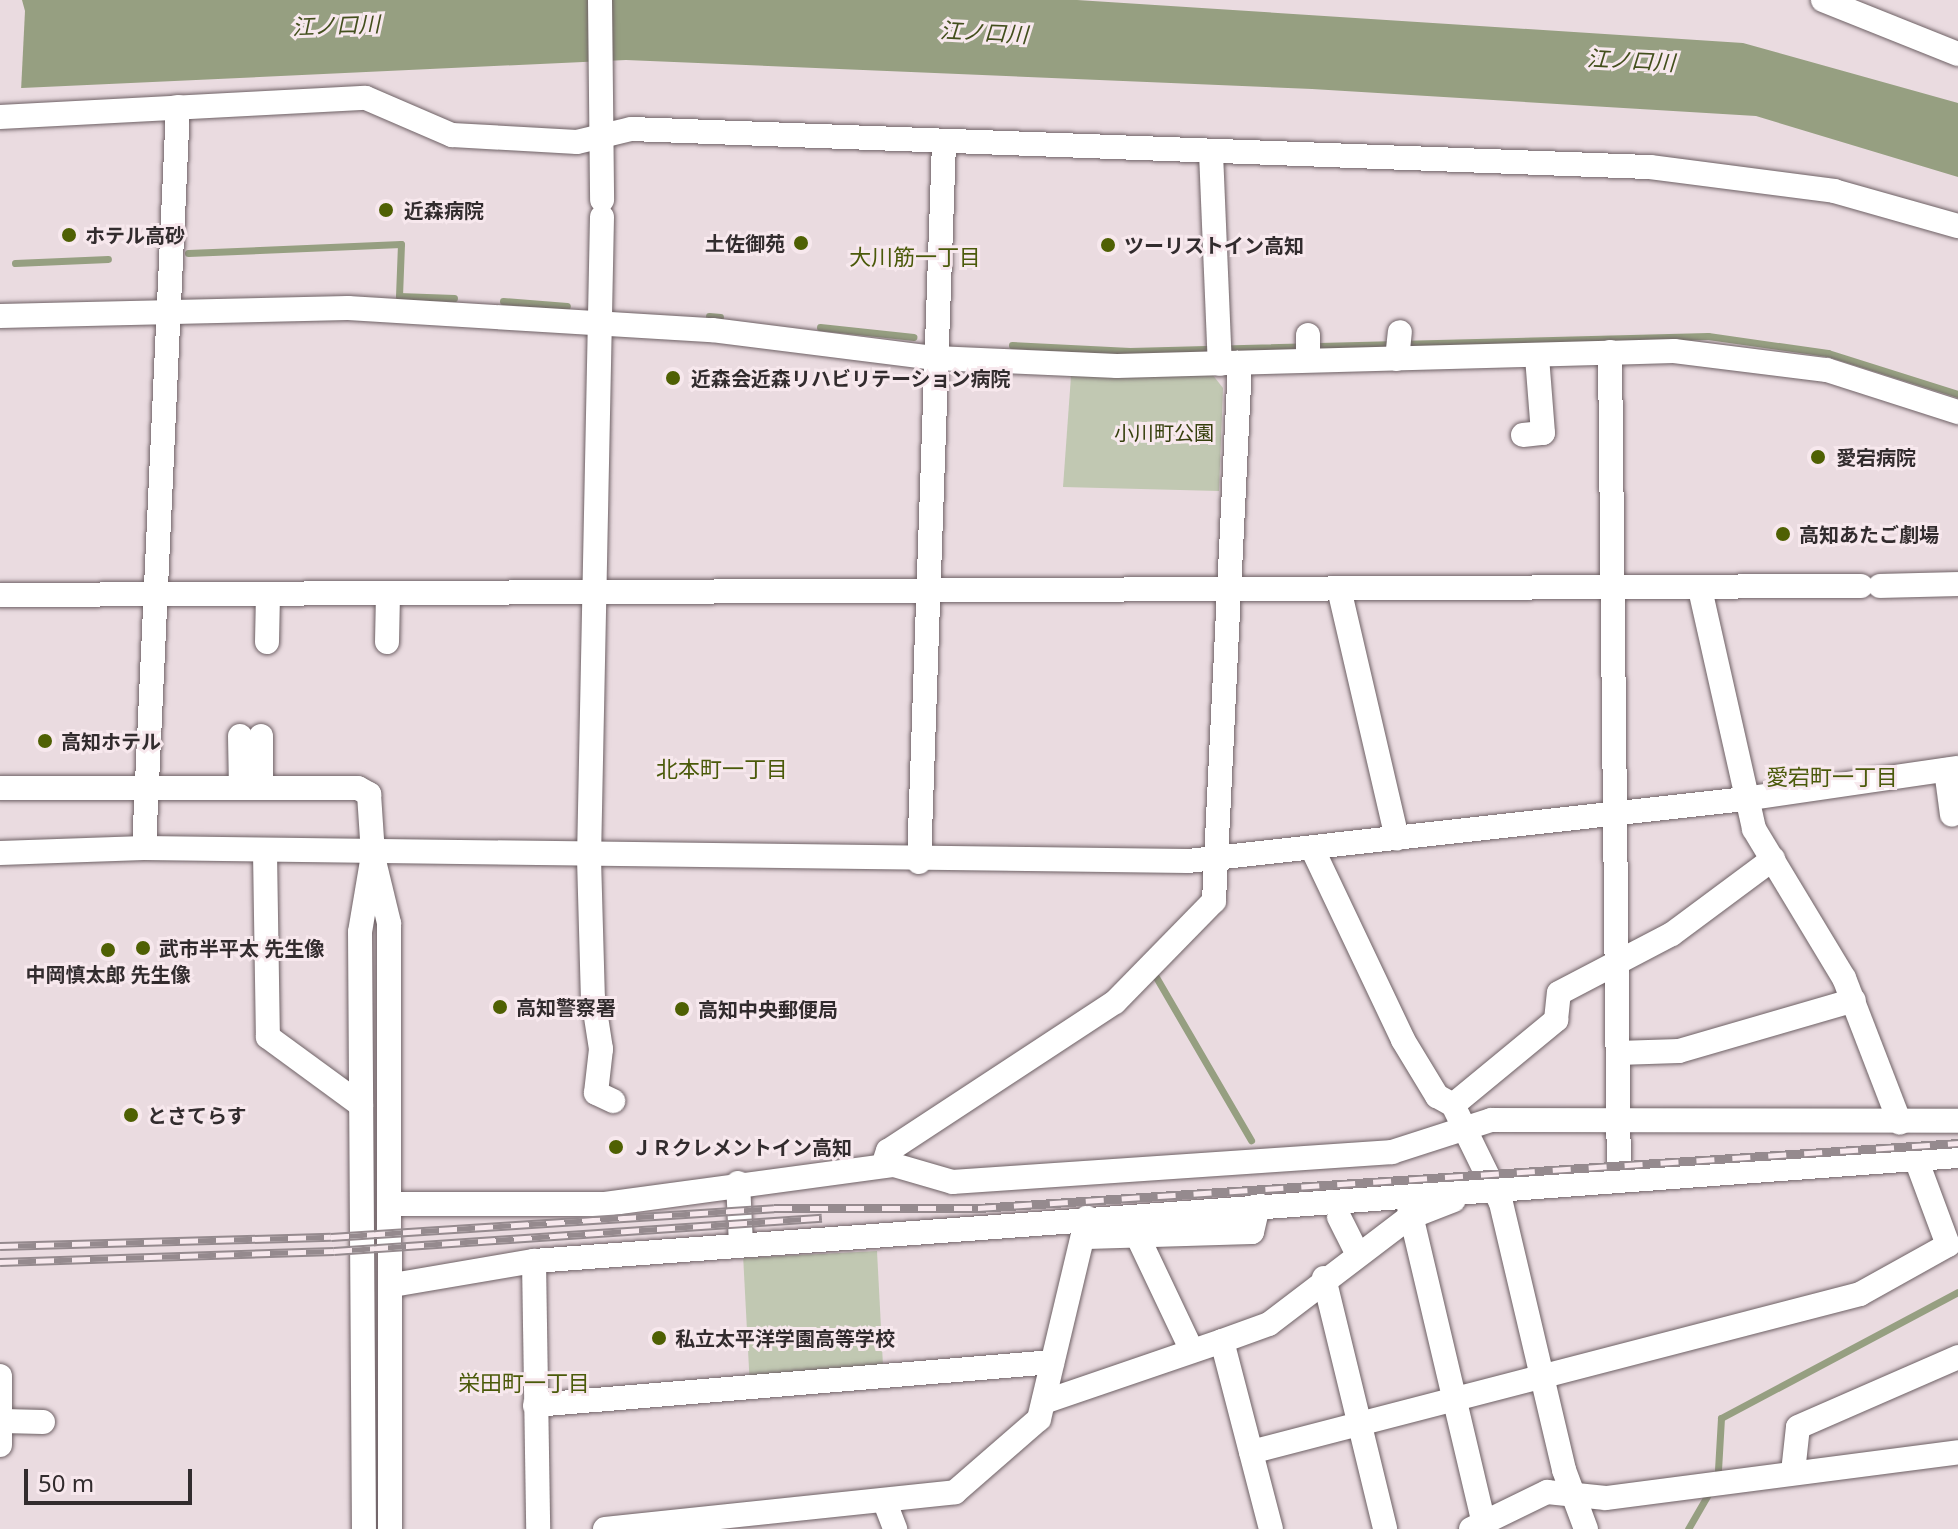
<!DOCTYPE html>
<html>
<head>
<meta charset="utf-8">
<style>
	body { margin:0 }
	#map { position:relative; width:1958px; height:1529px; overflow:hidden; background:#eadbe0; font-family:"Noto Sans","Noto Sans JP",sans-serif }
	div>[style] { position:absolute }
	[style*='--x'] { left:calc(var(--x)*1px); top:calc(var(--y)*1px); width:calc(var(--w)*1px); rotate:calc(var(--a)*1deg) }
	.green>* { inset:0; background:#c1c8b2; transform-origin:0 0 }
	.water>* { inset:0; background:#969f81 }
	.pier>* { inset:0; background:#eadbe0 }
	.stream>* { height:7px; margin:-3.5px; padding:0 3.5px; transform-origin:3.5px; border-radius:3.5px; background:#969f81 }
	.roads { filter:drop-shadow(0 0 2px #6e6165) drop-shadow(0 0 2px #6e6165) }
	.minor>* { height:24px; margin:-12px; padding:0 12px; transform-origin:12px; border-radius:12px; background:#fff }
	.rail>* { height:9px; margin-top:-4.5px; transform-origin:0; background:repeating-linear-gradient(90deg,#f7e8ed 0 18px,#958a8e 0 36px); box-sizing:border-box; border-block:2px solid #958a8e }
	.dots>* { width:22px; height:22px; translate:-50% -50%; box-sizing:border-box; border:4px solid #f7e8ed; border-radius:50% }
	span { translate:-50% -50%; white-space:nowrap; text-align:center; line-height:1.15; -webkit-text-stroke:6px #f7e8ed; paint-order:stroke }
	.poi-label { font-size:20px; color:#322c2e; font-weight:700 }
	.left { translate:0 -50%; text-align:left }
	.right { translate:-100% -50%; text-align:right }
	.park-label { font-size:20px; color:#353f0c }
	.water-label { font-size:22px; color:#434f1d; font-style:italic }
	.neighbourhood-label { font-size:22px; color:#4b5a0a }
	.scale { position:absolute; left:24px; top:1469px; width:168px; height:36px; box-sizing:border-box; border:4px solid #322c2e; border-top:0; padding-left:10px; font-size:24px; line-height:28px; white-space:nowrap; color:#322c2e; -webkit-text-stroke:6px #f7e8ed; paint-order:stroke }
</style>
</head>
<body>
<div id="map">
	<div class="green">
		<div style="clip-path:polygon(1212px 374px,1223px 388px,1219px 491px,1063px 487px,1071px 376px)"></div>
		<div style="left:877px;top:1251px;width:118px;height:134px;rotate:87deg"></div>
	</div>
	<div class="water">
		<div style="clip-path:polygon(0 0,1077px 0,1743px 43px,1958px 103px,1958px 177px,1756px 116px,1312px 89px,626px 60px,0 89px)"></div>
	</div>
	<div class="pier">
		<div style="clip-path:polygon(0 0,22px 0,25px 11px,21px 91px,0 91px)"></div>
	</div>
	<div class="stream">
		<div style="--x:188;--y:253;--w:213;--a:-2.4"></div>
		<div style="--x:401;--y:244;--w:52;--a:92.2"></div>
		<div style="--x:399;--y:296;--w:55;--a:2.1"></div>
		<div style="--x:15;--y:263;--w:93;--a:-2.5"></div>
		<div style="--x:503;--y:301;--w:64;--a:4.5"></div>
		<div style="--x:709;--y:316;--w:11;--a:5"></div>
		<div style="--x:820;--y:327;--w:94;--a:6.1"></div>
		<div style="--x:1012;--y:345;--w:118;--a:2.9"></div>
		<div style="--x:1130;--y:351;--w:578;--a:-1.49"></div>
		<div style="--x:1708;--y:336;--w:121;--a:8.1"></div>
		<div style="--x:1828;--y:353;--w:136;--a:17.5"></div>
		<div style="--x:1156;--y:977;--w:189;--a:59.8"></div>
		<div style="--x:1718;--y:1470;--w:52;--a:-86.7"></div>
		<div style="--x:1721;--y:1418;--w:268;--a:-28"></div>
		<div style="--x:1688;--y:1529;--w:39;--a:-60"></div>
	</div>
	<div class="roads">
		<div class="minor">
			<div style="--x:600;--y:0;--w:200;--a:89.4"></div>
			<div style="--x:1823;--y:0;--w:145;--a:21.8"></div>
			<div style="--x:0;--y:117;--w:366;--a:-3"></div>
			<div style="--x:366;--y:98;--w:94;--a:23.3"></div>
			<div style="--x:452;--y:135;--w:125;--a:3.2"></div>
			<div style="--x:577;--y:142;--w:56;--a:-13.5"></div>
			<div style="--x:631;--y:129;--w:1020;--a:2.14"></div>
			<div style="--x:1650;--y:167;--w:186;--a:7.4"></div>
			<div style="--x:1834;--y:191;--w:129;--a:15.8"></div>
			<div style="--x:1211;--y:153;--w:211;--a:87.6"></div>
			<div style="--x:602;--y:217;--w:641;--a:91.16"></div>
			<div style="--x:589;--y:858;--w:140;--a:88.4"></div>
			<div style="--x:593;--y:998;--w:52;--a:81.1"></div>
			<div style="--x:601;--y:1049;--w:44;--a:96.5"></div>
			<div style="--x:596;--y:1093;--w:19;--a:25"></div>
			<div style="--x:0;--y:316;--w:348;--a:-1.3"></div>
			<div style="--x:348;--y:308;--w:365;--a:3.5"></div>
			<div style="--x:712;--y:330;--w:225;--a:7.2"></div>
			<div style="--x:935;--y:358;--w:182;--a:2.5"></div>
			<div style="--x:1117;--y:366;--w:557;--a:-1.54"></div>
			<div style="--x:1674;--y:351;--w:154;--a:7.1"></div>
			<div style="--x:1827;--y:370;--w:138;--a:17.8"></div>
			<div style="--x:1308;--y:335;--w:25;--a:90"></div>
			<div style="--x:1610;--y:352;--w:828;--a:89.38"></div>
			<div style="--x:1397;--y:359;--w:27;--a:-84"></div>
			<div style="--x:1523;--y:435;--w:20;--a:-6"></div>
			<div style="--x:1543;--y:433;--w:77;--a:-94.5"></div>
			<div style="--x:1880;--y:586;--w:78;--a:-1.5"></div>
			<div style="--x:1700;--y:589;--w:246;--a:77.3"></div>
			<div style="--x:1754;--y:829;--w:174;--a:58.9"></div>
			<div style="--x:1844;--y:978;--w:155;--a:68.9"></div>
			<div style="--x:1340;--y:593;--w:252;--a:76.9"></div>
			<div style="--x:0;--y:595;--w:1861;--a:-0.28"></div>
			<div style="--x:267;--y:642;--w:48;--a:-88.8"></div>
			<div style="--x:387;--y:642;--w:47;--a:-88.8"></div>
			<div style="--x:240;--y:736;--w:51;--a:88.9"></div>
			<div style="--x:261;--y:736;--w:51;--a:90"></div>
			<div style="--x:1946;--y:770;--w:45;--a:82.4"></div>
			<div style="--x:0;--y:788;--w:358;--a:0"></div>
			<div style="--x:358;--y:788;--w:13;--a:29"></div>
			<div style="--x:369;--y:794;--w:61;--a:86.2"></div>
			<div style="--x:373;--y:855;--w:78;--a:99.6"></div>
			<div style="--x:360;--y:932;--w:597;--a:89.62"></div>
			<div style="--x:144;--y:848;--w:742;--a:-87.37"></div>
			<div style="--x:1312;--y:848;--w:212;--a:64.6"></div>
			<div style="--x:1403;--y:1040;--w:66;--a:58.7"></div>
			<div style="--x:1437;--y:1096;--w:18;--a:29"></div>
			<div style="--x:1453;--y:1105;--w:109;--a:63.9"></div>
			<div style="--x:1501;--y:1203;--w:274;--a:76.7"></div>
			<div style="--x:1564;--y:1470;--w:63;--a:69.6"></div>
			<div style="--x:265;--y:852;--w:185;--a:89.1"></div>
			<div style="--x:268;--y:1037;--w:115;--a:36.2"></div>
			<div style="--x:0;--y:853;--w:144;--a:-2"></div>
			<div style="--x:144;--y:848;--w:1044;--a:0.71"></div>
			<div style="--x:1188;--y:861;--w:560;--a:-6.35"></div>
			<div style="--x:1745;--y:799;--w:215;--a:-8.3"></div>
			<div style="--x:919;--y:862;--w:721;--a:-88.01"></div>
			<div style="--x:375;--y:865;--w:60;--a:76.4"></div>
			<div style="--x:389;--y:923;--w:606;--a:89.91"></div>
			<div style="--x:1618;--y:1053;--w:61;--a:-1.9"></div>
			<div style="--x:1679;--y:1051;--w:182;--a:-16.2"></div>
			<div style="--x:1453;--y:1105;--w:134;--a:-39.5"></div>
			<div style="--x:1556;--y:1020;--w:27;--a:-84"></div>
			<div style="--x:1559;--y:993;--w:127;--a:-27.6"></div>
			<div style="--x:1672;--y:934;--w:126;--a:-36.6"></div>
			<div style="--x:883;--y:1166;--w:16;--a:-72"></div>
			<div style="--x:888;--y:1151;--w:272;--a:-33.3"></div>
			<div style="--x:1115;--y:1002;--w:141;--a:-45.6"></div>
			<div style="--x:1214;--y:901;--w:539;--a:-87.23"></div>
			<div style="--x:738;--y:1183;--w:62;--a:87.2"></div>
			<div style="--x:1406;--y:1194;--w:338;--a:76.7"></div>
			<div style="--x:392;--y:1204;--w:213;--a:0"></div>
			<div style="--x:605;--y:1204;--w:292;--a:-7.7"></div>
			<div style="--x:894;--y:1165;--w:61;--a:16.1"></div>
			<div style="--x:953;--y:1182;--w:440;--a:-3.9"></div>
			<div style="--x:1392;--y:1152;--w:104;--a:-17.9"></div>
			<div style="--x:1491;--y:1120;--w:467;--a:0.1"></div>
			<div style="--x:1339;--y:1217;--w:40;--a:63.4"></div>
			<div style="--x:1136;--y:1233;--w:128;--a:64.6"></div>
			<div style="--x:1087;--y:1237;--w:165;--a:-1.7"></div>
			<div style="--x:1252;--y:1232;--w:28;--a:-77"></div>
			<div style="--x:534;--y:1261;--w:1428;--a:-4.22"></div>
			<div style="--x:1324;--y:1278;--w:258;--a:76.3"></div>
			<div style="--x:393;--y:1285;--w:143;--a:-9.7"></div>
			<div style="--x:534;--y:1261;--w:268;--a:89.1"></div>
			<div style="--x:1222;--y:1341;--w:50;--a:-19.9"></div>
			<div style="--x:1269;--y:1324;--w:175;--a:-37.3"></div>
			<div style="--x:1408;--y:1218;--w:49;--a:-21.4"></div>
			<div style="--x:0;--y:1376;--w:69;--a:90"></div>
			<div style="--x:1044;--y:1402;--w:188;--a:-18.9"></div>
			<div style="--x:1222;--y:1341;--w:194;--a:75.4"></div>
			<div style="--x:535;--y:1405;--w:519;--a:-4.75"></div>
			<div style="--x:3;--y:1421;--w:40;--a:1.4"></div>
			<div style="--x:1251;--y:1452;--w:629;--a:-14.54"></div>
			<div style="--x:1860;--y:1294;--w:101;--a:-29.1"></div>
			<div style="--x:1948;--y:1245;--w:92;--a:-110.4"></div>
			<div style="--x:1793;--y:1472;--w:45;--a:-83.7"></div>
			<div style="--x:1798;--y:1427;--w:175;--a:-23.6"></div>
			<div style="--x:886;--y:1505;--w:26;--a:69"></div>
			<div style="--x:605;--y:1529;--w:352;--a:-6"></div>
			<div style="--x:955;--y:1492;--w:111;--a:-41"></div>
			<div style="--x:1039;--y:1419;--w:207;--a:-76.6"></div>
			<div style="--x:1471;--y:1529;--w:85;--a:-26"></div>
			<div style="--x:1547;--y:1492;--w:59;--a:5.8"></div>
			<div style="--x:1606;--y:1498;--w:355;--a:-7.4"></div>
		</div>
	</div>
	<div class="rail">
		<div style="--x:0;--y:1246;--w:331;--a:-1.6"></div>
		<div style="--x:331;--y:1237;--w:444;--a:-3.7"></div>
		<div style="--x:774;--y:1208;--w:204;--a:0"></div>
		<div style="--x:978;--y:1208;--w:982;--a:-3.79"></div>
		<div style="--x:0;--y:1262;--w:334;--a:-1.9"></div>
		<div style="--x:334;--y:1251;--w:489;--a:-3.9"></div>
	</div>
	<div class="dots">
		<div style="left:386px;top:210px;background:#4f6003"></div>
		<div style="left:69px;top:235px;background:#4f6003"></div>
		<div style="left:801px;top:243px;background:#4f6003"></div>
		<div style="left:1108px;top:245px;background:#4f6003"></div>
		<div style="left:673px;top:378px;background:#4f6003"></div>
		<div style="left:1818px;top:457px;background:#4f6003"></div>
		<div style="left:1783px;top:534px;background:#4f6003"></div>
		<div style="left:45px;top:741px;background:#4f6003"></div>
		<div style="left:143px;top:948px;background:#4f6003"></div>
		<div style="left:108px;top:950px;background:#4f6003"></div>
		<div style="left:500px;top:1007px;background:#4f6003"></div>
		<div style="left:682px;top:1009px;background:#4f6003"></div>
		<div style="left:131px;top:1115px;background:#4f6003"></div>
		<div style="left:616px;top:1147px;background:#4f6003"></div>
		<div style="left:659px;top:1338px;background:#4f6003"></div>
	</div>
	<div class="poi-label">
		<span class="left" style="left:404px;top:210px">近森病院</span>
		<span class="left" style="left:85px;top:235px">ホテル高砂</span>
		<span class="right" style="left:785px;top:243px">土佐御苑</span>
		<span class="left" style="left:1124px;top:245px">ツーリストイン高知</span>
		<span class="left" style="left:691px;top:378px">近森会近森リハビリテーション病院</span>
		<span class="left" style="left:1836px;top:457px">愛宕病院</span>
		<span class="left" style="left:1799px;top:534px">高知あたご劇場</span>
		<span class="left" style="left:61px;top:741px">高知ホテル</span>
		<span class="left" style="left:159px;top:948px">武市半平太 先生像</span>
		<span style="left:108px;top:974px">中岡慎太郎 先生像</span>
		<span class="left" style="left:516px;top:1007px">高知警察署</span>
		<span class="left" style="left:698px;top:1009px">高知中央郵便局</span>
		<span class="left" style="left:147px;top:1115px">とさてらす</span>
		<span class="left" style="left:632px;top:1147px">ＪＲクレメントイン高知</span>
		<span class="left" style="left:675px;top:1338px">私立太平洋学園高等学校</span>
	</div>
	<div class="park-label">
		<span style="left:1164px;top:432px">小川町公園</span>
	</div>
	<div class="water-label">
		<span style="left:336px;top:25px;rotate:-2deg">江ノ口川</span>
		<span style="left:984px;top:32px;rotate:3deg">江ノ口川</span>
		<span style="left:1631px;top:60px;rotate:3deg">江ノ口川</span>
	</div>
	<div class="neighbourhood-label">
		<span style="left:915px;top:257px">大川筋一丁目</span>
		<span style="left:722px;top:769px">北本町一丁目</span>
		<span style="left:1832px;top:777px">愛宕町一丁目</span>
		<span style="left:524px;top:1383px">栄田町一丁目</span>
	</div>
	<div class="scale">50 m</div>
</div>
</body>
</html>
